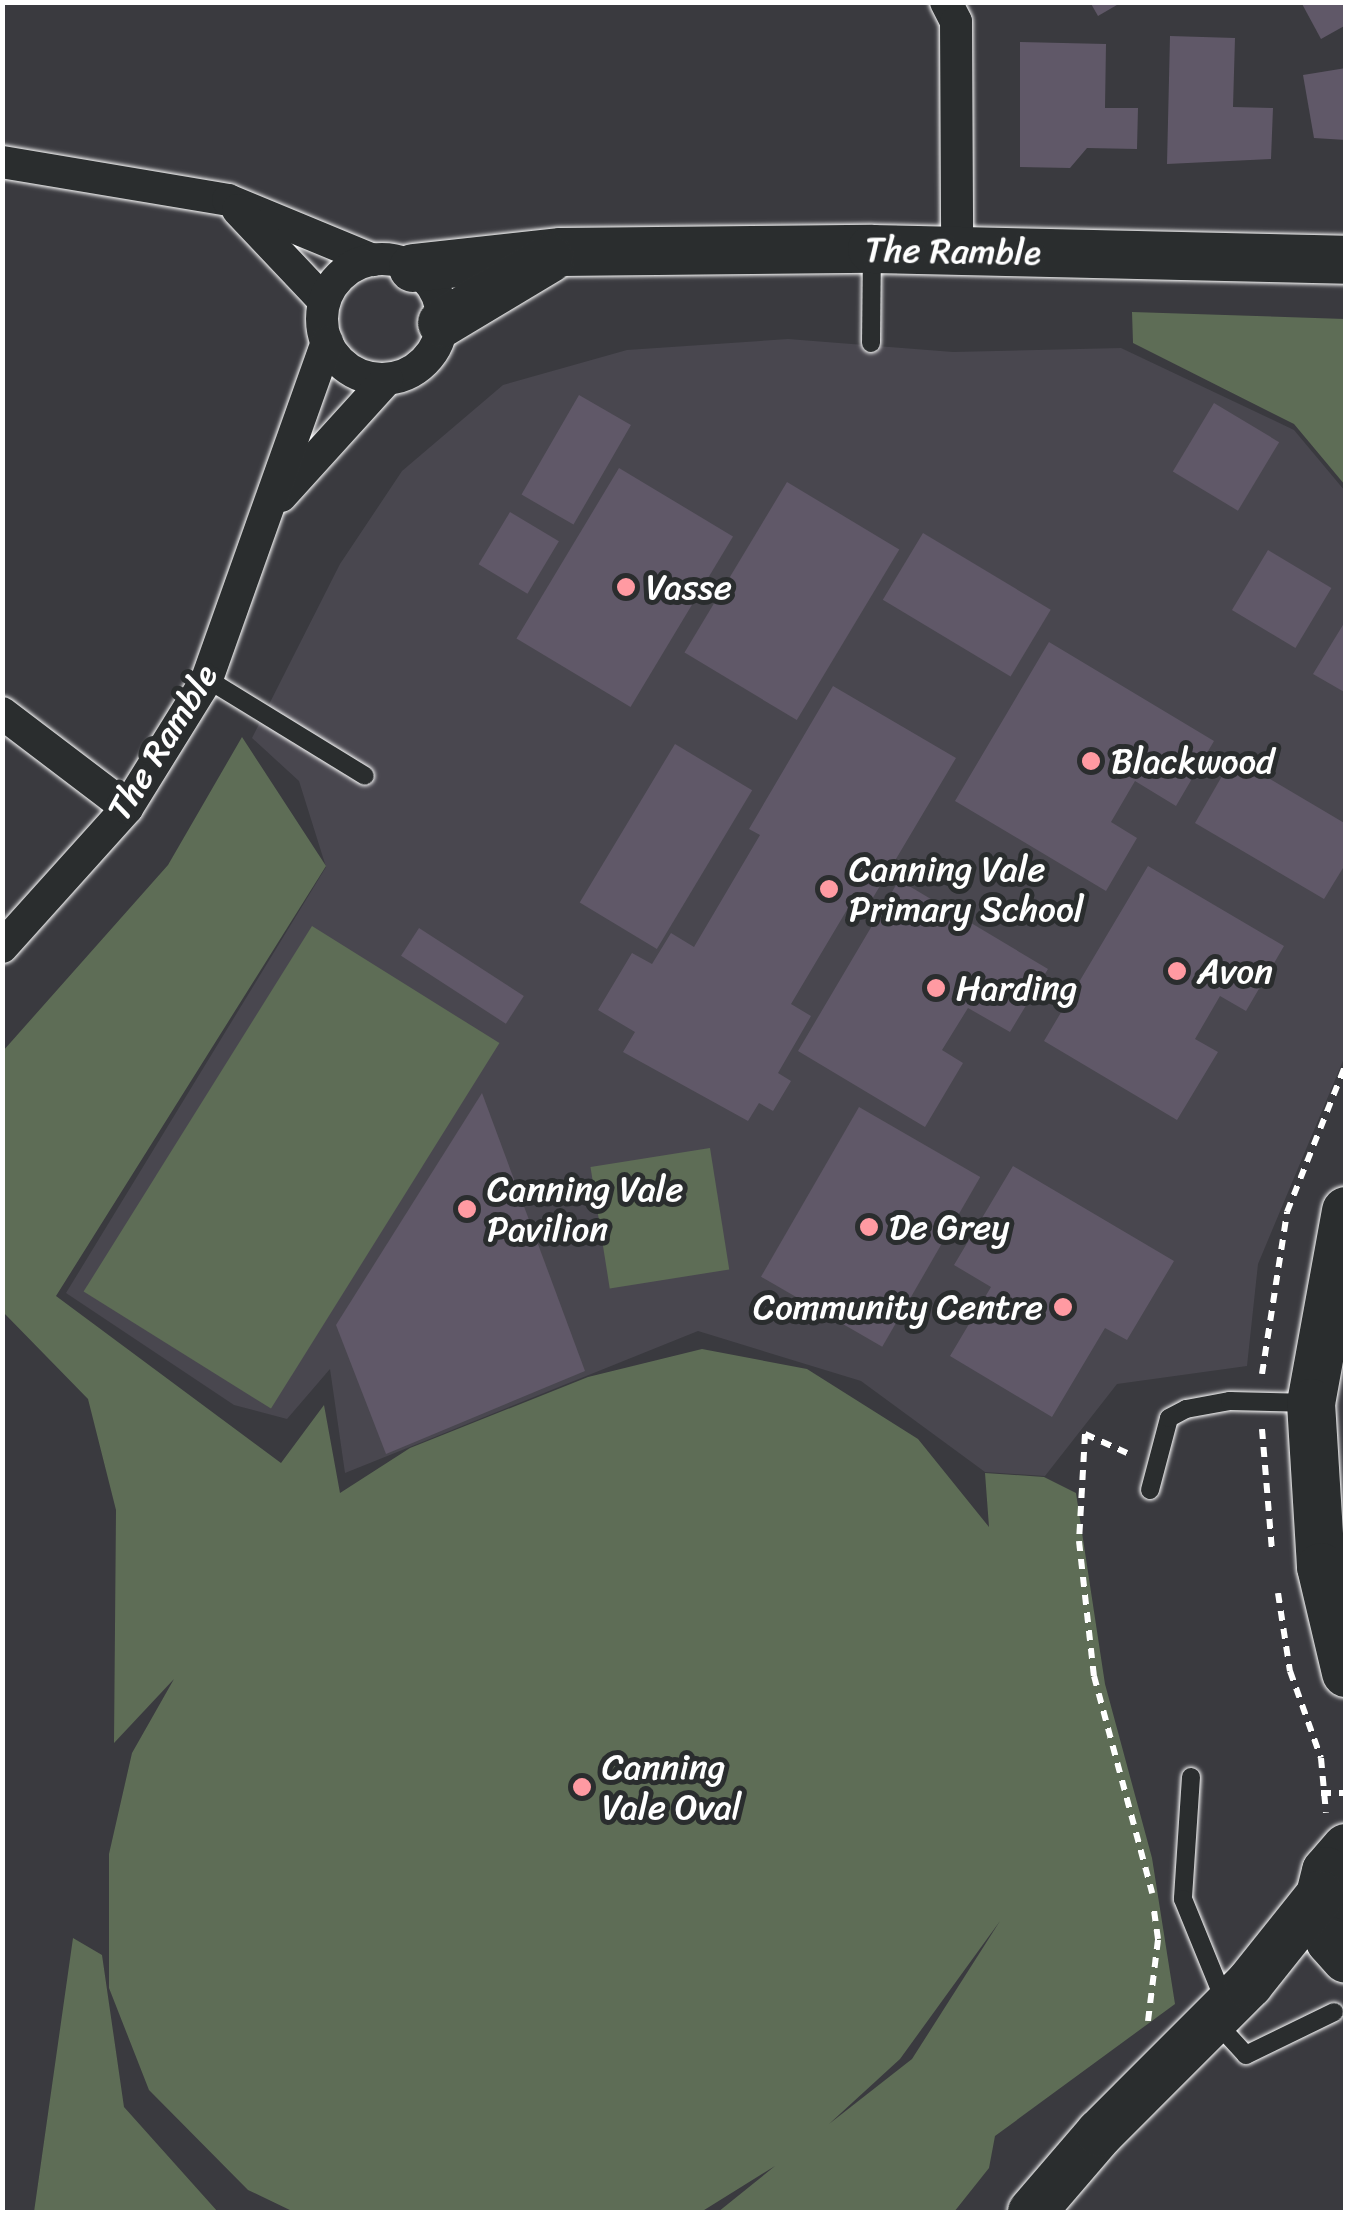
<!DOCTYPE html>
<html>
<head>
<meta charset="utf-8">
<style>
	body { margin:0 }
	#map { position:relative; width:1348px; height:2215px; overflow:hidden; background:#3a3a3f; font-family:Sriracha,sans-serif }
	div>[style] { position:absolute }
	[style*='--x'] { left:calc(var(--x)*1px); top:calc(var(--y)*1px); width:calc(var(--w)*1px); rotate:calc(var(--a)*1deg) }
	.built>* { inset:0; background:#49474f }
	.green>* { inset:0; background:#5e6d56; transform-origin:0 0 }
	.building>* { inset:0; background:#605868; transform-origin:0 0 }
	.path>* { height:6px; margin-top:-3px; transform-origin:0; background:repeating-linear-gradient(90deg,#fff 0 10px,transparent 0 18px) }
	.roads { filter:drop-shadow(0 0 2px #fff) drop-shadow(0 0 2px #fff) }
	.lane>* { height:18px; margin:-9px; padding:0 9px; transform-origin:9px; border-radius:9px; background:#2a2d2e }
	.street>* { height:32px; margin:-16px; padding:0 16px; transform-origin:16px; border-radius:16px; background:#2a2d2e }
	.street>.ring { margin:-16px; padding:0; box-sizing:content-box; background:none; border:32px solid #2a2d2e; border-radius:50% }
	.secondary>* { height:48px; margin:-24px; padding:0 24px; transform-origin:24px; border-radius:24px; background:#2a2d2e }
	.dots>* { width:28px; height:28px; translate:-50% -50%; box-sizing:border-box; border:5px solid #2a2d2e; border-radius:50% }
	span { translate:-50% -50%; white-space:nowrap; text-align:center; line-height:1.15; -webkit-text-stroke:10px #2a2d2e; paint-order:stroke }
	.street-label { font-size:35px; color:#fff }
	.poi-label { font-size:35px; color:#fff }
	.left { translate:0 -50%; text-align:left }
	.right { translate:-100% -50%; text-align:right }
	.frame { position:absolute; inset:0; border:5px solid #fff; pointer-events:none }
</style>
</head>
<body>
<div id="map">
	<div class="built">
		<div style="clip-path:polygon(788px 339px,953px 352px,1121px 348px,1294px 430px,1345px 491px,1345px 1056px,1258px 1264px,1247px 1366px,1117px 1384px,1045px 1476px,985px 1472px,861px 1381px,698px 1331px,345px 1473px,330px 1369px,287px 1419px,234px 1405px,66px 1293px,326px 867px,299px 781px,252px 738px,340px 564px,402px 471px,503px 385px,627px 350px)"></div>
	</div>
	<div class="green">
		<div style="clip-path:polygon(1132px 312px,1345px 319px,1345px 485px,1294px 424px,1133px 343px)"></div>
		<div style="clip-path:polygon(evenodd,242px 737px,326px 866px,56px 1296px,281px 1463px,324px 1405px,340px 1493px,410px 1448px,588px 1377px,702px 1349px,807px 1369px,918px 1439px,989px 1527px,985px 1473px,1044px 1477px,1076px 1493px,1105px 1684px,1152px 1858px,1175px 2004px,995px 2136px,989px 2168px,954px 2212px,718px 2212px,775px 2166px,701px 2212px,294px 2212px,248px 2190px,149px 2090px,109px 1988px,109px 1854px,132px 1753px,174px 1679px,114px 1743px,116px 1510px,88px 1399px,3px 1312px,3px 1051px,168px 865px,242px 737px,1000px 1921px,912px 2059px,829px 2124px,900px 2059px,1000px 1921px)"></div>
		<div style="left:312px;top:926px;width:221px;height:431px;rotate:32deg"></div>
		<div style="left:710px;top:1148px;width:123px;height:121px;rotate:81deg"></div>
		<div style="clip-path:polygon(73px 1938px,102px 1955px,124px 2107px,218px 2212px,34px 2212px)"></div>
	</div>
	<div class="building">
		<div style="clip-path:polygon(1090px 2px,1122px 2px,1098px 16px)"></div>
		<div style="clip-path:polygon(1301px 2px,1346px 2px,1346px 25px,1321px 39px)"></div>
		<div style="clip-path:polygon(1170px 36px,1235px 38px,1233px 107px,1273px 108px,1271px 159px,1167px 164px)"></div>
		<div style="clip-path:polygon(1020px 42px,1106px 44px,1105px 108px,1138px 108px,1137px 149px,1087px 148px,1070px 168px,1020px 167px)"></div>
		<div style="clip-path:polygon(1346px 68px,1346px 140px,1314px 138px,1303px 75px)"></div>
		<div style="left:579px;top:395px;width:60px;height:115px;rotate:30deg"></div>
		<div style="left:1214px;top:403px;width:76px;height:80px;rotate:31deg"></div>
		<div style="left:619px;top:468px;width:133px;height:199px;rotate:31deg"></div>
		<div style="left:787px;top:482px;width:131px;height:199px;rotate:31deg"></div>
		<div style="left:510px;top:512px;width:57px;height:61px;rotate:31deg"></div>
		<div style="left:923px;top:533px;width:149px;height:78px;rotate:31deg"></div>
		<div style="left:1268px;top:550px;width:74px;height:70px;rotate:31deg"></div>
		<div style="clip-path:polygon(1346px 620px,1346px 693px,1313px 674px)"></div>
		<div style="clip-path:polygon(1049px 642px,1214px 741px,1176px 806px,1135px 781px,1111px 822px,1137px 838px,1106px 891px,955px 801px)"></div>
		<div style="clip-path:polygon(833px 686px,956px 758px,871px 901px,857px 893px,791px 1004px,811px 1016px,778px 1073px,791px 1081px,773px 1111px,759px 1103px,748px 1121px,623px 1052px,635px 1032px,598px 1010px,632px 953px,652px 964px,671px 933px,694px 947px,760px 835px,749px 829px)"></div>
		<div style="left:675px;top:744px;width:90px;height:185px;rotate:31deg"></div>
		<div style="clip-path:polygon(1233px 757px,1346px 824px,1346px 863px,1324px 899px,1195px 823px)"></div>
		<div style="clip-path:polygon(1148px 866px,1284px 946px,1246px 1011px,1220px 996px,1195px 1039px,1218px 1052px,1177px 1120px,1044px 1041px)"></div>
		<div style="clip-path:polygon(899px 880px,1048px 969px,1010px 1032px,968px 1008px,942px 1050px,963px 1063px,925px 1127px,798px 1051px)"></div>
		<div style="left:419px;top:928px;width:125px;height:33px;rotate:33deg"></div>
		<div style="clip-path:polygon(482px 1093px,585px 1371px,386px 1454px,336px 1325px)"></div>
		<div style="left:859px;top:1107px;width:140px;height:196px;rotate:30deg"></div>
		<div style="clip-path:polygon(1013px 1166px,1174px 1261px,1127px 1340px,1105px 1328px,1052px 1417px,950px 1356px,991px 1287px,954px 1265px)"></div>
	</div>
	<div class="path">
		<div style="--x:1262;--y:1374;--w:164;--a:-81.2"></div>
		<div style="--x:1287;--y:1212;--w:159;--a:-68.3"></div>
		<div style="--x:1262;--y:1429;--w:122;--a:85.3"></div>
		<div style="--x:1127;--y:1453;--w:46;--a:-155.7"></div>
		<div style="--x:1085;--y:1434;--w:107;--a:93.2"></div>
		<div style="--x:1079;--y:1541;--w:136;--a:83.7"></div>
		<div style="--x:1094;--y:1676;--w:225;--a:75"></div>
		<div style="--x:1278;--y:1593;--w:79;--a:81.3"></div>
		<div style="--x:1290;--y:1671;--w:92;--a:70.4"></div>
		<div style="--x:1321;--y:1758;--w:55;--a:84.8"></div>
		<div style="--x:1321;--y:1793;--w:25;--a:0"></div>
		<div style="--x:1148;--y:2021;--w:83;--a:-83"></div>
		<div style="--x:1158;--y:1939;--w:29;--a:-98"></div>
	</div>
	<div class="roads">
		<div class="lane">
			<div style="--x:871;--y:343;--w:94;--a:-89.4"></div>
			<div style="--x:207;--y:679;--w:185;--a:31.5"></div>
			<div style="--x:1150;--y:1490;--w:74;--a:-75.2"></div>
			<div style="--x:1169;--y:1418;--w:19;--a:-28"></div>
			<div style="--x:1186;--y:1409;--w:45;--a:-10.3"></div>
			<div style="--x:1230;--y:1401;--w:81;--a:1.4"></div>
			<div style="--x:1191;--y:1777;--w:122;--a:93.8"></div>
			<div style="--x:1183;--y:1899;--w:111;--a:67.8"></div>
			<div style="--x:1215;--y:2021;--w:46;--a:47.6"></div>
			<div style="--x:1246;--y:2055;--w:98;--a:-26"></div>
		</div>
		<div class="street">
			<div style="--x:946;--y:2;--w:22;--a:63"></div>
			<div style="--x:956;--y:22;--w:228;--a:89.7"></div>
			<div style="--x:2;--y:162;--w:229;--a:9.5"></div>
			<div style="--x:228;--y:200;--w:157;--a:22.5"></div>
			<div style="--x:238;--y:210;--w:125;--a:46.6"></div>
			<div class="ring" style="left:322px;top:259px;width:88px;height:88px"></div>
			<div style="--x:281;--y:496;--w:158;--a:-47.8"></div>
			<div style="--x:2;--y:713;--w:157;--a:37.2"></div>
			<div style="--x:2;--y:947;--w:187;--a:-48"></div>
			<div style="--x:127;--y:808;--w:152;--a:-58.2"></div>
			<div style="--x:207;--y:679;--w:358;--a:-70.4"></div>
		</div>
		<div class="secondary">
			<div style="--x:413;--y:268;--w:149;--a:-6.2"></div>
			<div style="--x:561;--y:252;--w:311;--a:-0.6"></div>
			<div style="--x:872;--y:249;--w:474;--a:1.3"></div>
			<div style="--x:442;--y:323;--w:125;--a:-30.9"></div>
			<div style="--x:1346;--y:1211;--w:195;--a:100.3"></div>
			<div style="--x:1311;--y:1403;--w:164;--a:86.5"></div>
			<div style="--x:1321;--y:1567;--w:109;--a:76.7"></div>
			<div style="--x:1346;--y:1848;--w:30;--a:131"></div>
			<div style="--x:1326;--y:1871;--w:25;--a:104"></div>
			<div style="--x:1320;--y:1895;--w:47;--a:77.7"></div>
			<div style="--x:1330;--y:1941;--w:24;--a:48"></div>
			<div style="--x:1032;--y:2212;--w:104;--a:-49.3"></div>
			<div style="--x:1100;--y:2133;--w:211;--a:-45"></div>
			<div style="--x:1249;--y:1984;--w:114;--a:-51.4"></div>
		</div>
	</div>
	<div class="dots">
		<div style="left:626px;top:587px;background:#ff9aa2"></div>
		<div style="left:1091px;top:761px;background:#ff9aa2"></div>
		<div style="left:829px;top:889px;background:#ff9aa2"></div>
		<div style="left:1177px;top:971px;background:#ff9aa2"></div>
		<div style="left:936px;top:988px;background:#ff9aa2"></div>
		<div style="left:467px;top:1209px;background:#ff9aa2"></div>
		<div style="left:869px;top:1227px;background:#ff9aa2"></div>
		<div style="left:1063px;top:1307px;background:#ff9aa2"></div>
		<div style="left:582px;top:1787px;background:#ff9aa2"></div>
	</div>
	<div class="street-label">
		<span style="left:953px;top:251px;rotate:1deg">The Ramble</span>
		<span style="left:162px;top:742px;rotate:-58deg">The Ramble</span>
	</div>
	<div class="poi-label">
		<span class="left" style="left:646px;top:587px">Vasse</span>
		<span class="left" style="left:1111px;top:761px">Blackwood</span>
		<span class="left" style="left:849px;top:889px">Canning Vale<br>Primary School</span>
		<span class="left" style="left:1197px;top:971px">Avon</span>
		<span class="left" style="left:956px;top:988px">Harding</span>
		<span class="left" style="left:487px;top:1209px">Canning Vale<br>Pavilion</span>
		<span class="left" style="left:889px;top:1227px">De Grey</span>
		<span class="right" style="left:1043px;top:1307px">Community Centre</span>
		<span class="left" style="left:602px;top:1787px">Canning<br>Vale Oval</span>
	</div>
	<div class="frame"></div>
</div>
</body>
</html>
